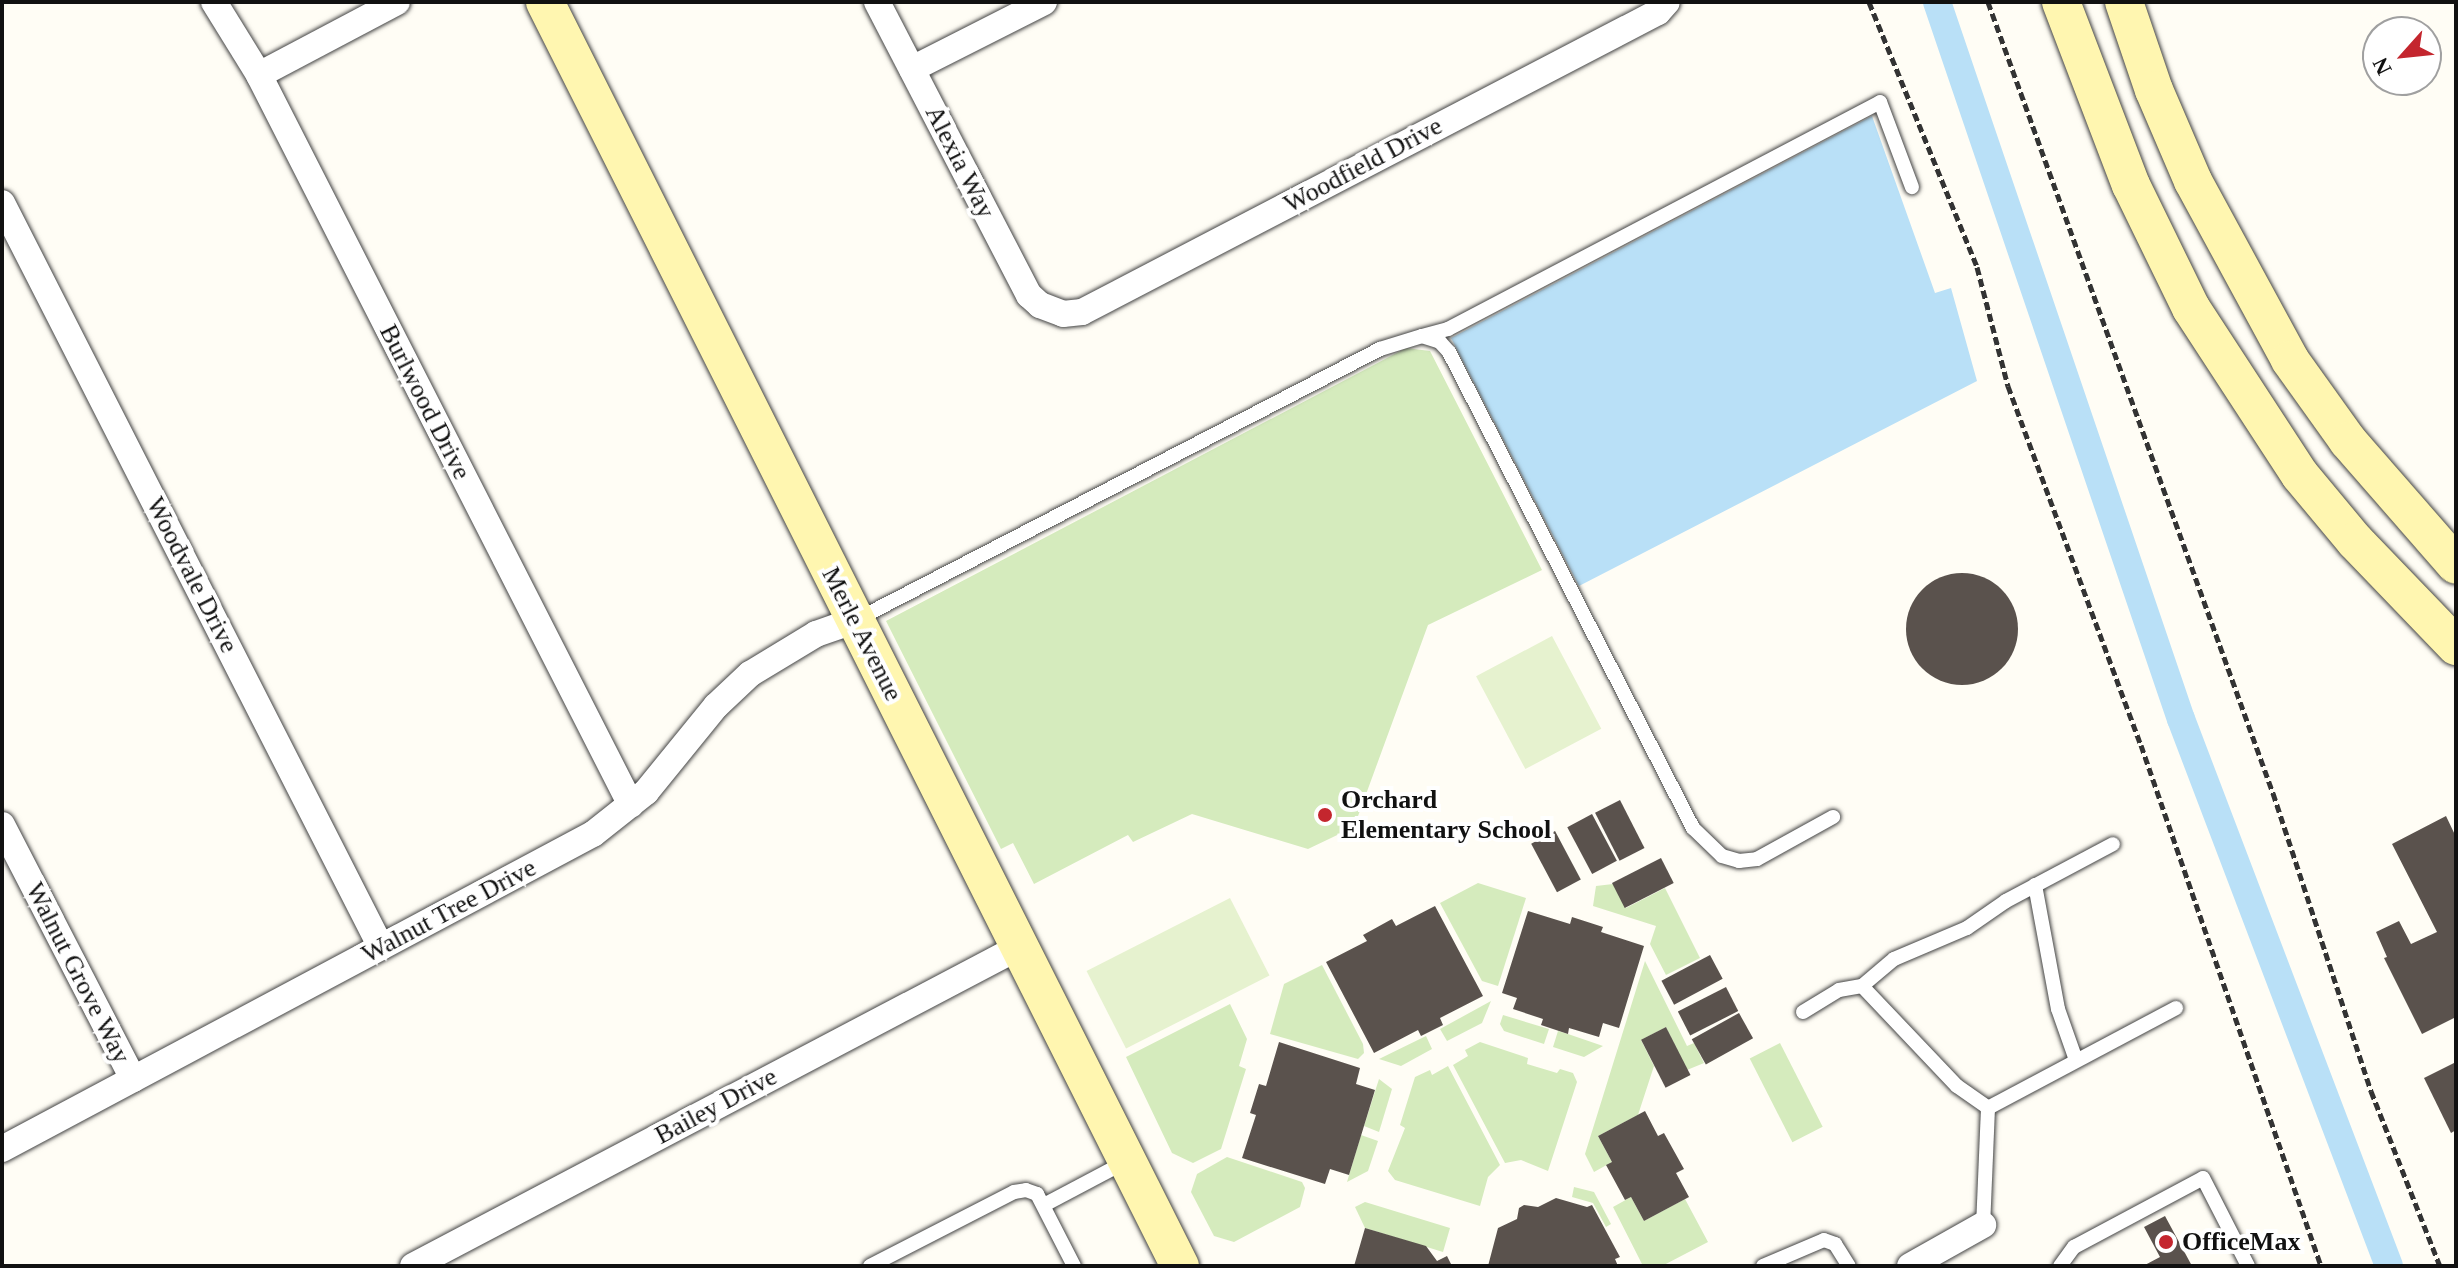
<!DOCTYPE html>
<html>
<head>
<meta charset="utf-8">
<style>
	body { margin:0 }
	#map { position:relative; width:2458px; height:1268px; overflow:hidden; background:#fffdf5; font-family:"Times New Roman",serif }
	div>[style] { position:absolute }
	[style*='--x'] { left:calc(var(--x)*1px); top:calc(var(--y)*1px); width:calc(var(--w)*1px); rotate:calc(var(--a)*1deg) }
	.green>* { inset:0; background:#d5ebbd; transform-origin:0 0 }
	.pitch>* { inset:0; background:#e6f2cf; transform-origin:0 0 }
	.water>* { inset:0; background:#b9e0f7 }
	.canal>* { height:28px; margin:-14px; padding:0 14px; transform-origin:14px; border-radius:14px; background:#b9e0f7 }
	.building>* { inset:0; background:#5a524d; transform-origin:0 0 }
	.round { border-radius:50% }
	.path>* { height:5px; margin-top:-2.5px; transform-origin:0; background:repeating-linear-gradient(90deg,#333 0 8px,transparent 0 12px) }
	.roads { filter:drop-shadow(0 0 2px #444) drop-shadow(0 0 2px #444) }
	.lane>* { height:14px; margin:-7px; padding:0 7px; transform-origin:7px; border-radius:7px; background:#fff }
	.street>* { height:26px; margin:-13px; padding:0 13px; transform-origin:13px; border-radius:13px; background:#fff }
	.secondary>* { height:38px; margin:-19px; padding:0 19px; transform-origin:19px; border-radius:19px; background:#fff6b0 }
	.dots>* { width:22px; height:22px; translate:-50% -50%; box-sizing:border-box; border:4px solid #fff; border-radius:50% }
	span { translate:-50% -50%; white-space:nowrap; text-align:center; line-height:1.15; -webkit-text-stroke:8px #fff; paint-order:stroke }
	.street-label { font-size:26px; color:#111 }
	.poi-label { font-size:26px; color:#111; font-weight:700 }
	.left { translate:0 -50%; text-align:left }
	.frame { position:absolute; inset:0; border:4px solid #111; pointer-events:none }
	.north { position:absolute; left:2362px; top:16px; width:80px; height:80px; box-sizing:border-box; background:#fff; border:2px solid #a0a0a0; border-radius:50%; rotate:243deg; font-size:22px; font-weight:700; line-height:32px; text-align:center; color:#111 }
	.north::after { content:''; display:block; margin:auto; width:28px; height:36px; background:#c4262e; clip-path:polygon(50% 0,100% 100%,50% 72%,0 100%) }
</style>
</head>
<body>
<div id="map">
	<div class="green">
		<div style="clip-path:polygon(1406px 348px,1430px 351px,1542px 570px,1428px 625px,1354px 827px,1308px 849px,1192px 814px,1133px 842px,1128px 835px,1034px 884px,1013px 843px,1001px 849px,886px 621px)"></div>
		<div style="clip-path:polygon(1478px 883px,1526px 898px,1498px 986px,1482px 981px,1440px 903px)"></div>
		<div style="clip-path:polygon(1613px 884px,1626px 908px,1665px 888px,1700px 958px,1666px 975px,1650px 944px,1656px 926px,1593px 906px,1596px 886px)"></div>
		<div style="clip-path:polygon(1645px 961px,1687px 1046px,1694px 1043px,1704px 1063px,1687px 1070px,1666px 1027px,1641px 1040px,1654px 1066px,1638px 1115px,1598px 1136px,1612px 1162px,1594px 1172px,1585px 1154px)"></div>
		<div style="clip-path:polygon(1322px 965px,1363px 1044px,1364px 1053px,1358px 1059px,1270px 1034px,1284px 984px)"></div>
		<div style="clip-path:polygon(1491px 1001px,1482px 1023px,1447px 1041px,1440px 1029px)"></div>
		<div style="clip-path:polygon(1230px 1004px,1247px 1039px,1239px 1066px,1246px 1069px,1221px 1149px,1193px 1163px,1172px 1153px,1126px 1057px)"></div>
		<div style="clip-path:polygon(1503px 1015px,1549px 1029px,1544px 1044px,1504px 1031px,1500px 1024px)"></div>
		<div style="clip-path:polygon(1558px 1031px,1568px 1034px,1603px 1046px,1584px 1057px,1553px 1047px)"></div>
		<div style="clip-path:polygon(1426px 1036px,1432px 1049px,1401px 1066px,1379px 1059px)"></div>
		<div style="clip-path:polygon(1480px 1042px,1528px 1058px,1527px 1064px,1557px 1073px,1560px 1069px,1573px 1073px,1577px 1082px,1548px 1171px,1521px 1160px,1505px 1163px,1453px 1065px,1468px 1056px,1465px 1050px)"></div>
		<div style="left:1780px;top:1043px;width:94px;height:34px;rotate:63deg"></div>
		<div style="clip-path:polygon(1448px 1066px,1500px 1165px,1488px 1177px,1480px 1206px,1395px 1180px,1388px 1171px,1405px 1128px,1400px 1125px,1415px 1077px,1430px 1070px,1432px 1075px)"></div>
		<div style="clip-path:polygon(1379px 1079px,1392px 1089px,1379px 1132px,1364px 1126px)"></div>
		<div style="clip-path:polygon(1361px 1135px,1378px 1141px,1368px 1171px,1347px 1182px)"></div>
		<div style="clip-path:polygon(1227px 1157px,1302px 1182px,1305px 1188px,1300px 1207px,1234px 1242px,1214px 1236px,1191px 1192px,1197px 1174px)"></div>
		<div style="clip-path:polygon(1574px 1187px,1594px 1192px,1611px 1224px,1606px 1227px,1593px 1203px,1572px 1197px)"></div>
		<div style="clip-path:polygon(1631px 1197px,1644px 1221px,1685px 1199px,1708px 1242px,1662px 1266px,1643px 1266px,1613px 1207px)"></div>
		<div style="clip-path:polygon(1365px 1202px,1450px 1228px,1443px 1252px,1365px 1228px,1355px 1207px)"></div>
	</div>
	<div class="pitch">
		<div style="left:1552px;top:636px;width:105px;height:86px;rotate:62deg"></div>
		<div style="left:1230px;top:898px;width:87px;height:161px;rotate:63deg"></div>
	</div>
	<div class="water">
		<div style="clip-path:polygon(1872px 116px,1935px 293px,1951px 288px,1977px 381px,1579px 586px,1451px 338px)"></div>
	</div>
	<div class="canal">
		<div style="--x:1937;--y:2;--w:757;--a:71.21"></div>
		<div style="--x:2181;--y:719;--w:585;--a:69.18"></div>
	</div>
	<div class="building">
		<div class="round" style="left:1906px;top:573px;width:112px;height:112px"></div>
		<div style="left:1620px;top:800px;width:54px;height:28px;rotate:63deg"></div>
		<div style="left:1592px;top:814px;width:53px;height:28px;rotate:62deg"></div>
		<div style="clip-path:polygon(2446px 816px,2456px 837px,2456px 1017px,2422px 1034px,2384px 958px,2387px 957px,2376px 932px,2399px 921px,2411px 944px,2437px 932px,2392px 844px)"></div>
		<div style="left:1555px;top:831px;width:55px;height:27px;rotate:62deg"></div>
		<div style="left:1661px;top:858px;width:28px;height:55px;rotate:63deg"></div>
		<div style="clip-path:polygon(1435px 906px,1483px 996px,1440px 1018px,1443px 1025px,1421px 1036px,1418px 1030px,1374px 1053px,1326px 962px,1367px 941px,1363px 935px,1392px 919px,1396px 926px)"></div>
		<div style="clip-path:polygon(1528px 911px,1570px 924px,1572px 917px,1603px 927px,1601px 932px,1644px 946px,1619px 1028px,1603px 1023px,1599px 1037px,1569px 1028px,1568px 1034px,1541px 1025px,1543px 1019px,1513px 1009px,1517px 998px,1502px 993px)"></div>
		<div style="left:1710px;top:955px;width:27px;height:55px;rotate:62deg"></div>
		<div style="left:1726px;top:987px;width:27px;height:54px;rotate:63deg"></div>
		<div style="left:1739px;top:1013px;width:29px;height:54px;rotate:61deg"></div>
		<div style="left:1666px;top:1027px;width:54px;height:28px;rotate:63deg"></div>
		<div style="clip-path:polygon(1279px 1042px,1360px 1068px,1356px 1084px,1375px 1090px,1349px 1175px,1330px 1169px,1325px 1184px,1242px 1158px,1256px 1115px,1250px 1113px,1259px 1084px,1266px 1086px)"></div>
		<div style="clip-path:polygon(2456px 1062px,2456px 1130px,2451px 1133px,2424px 1078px)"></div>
		<div style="clip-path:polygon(1645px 1111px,1658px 1136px,1664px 1133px,1684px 1169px,1676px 1173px,1689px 1197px,1644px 1221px,1631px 1197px,1625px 1200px,1606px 1165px,1612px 1162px,1598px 1136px)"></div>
		<div style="clip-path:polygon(1556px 1198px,1587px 1207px,1592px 1205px,1620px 1257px,1615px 1259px,1618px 1266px,1488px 1266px,1498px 1228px,1517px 1219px,1519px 1208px,1524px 1205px,1538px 1207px)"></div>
		<div style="clip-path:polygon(2165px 1216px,2192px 1266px,2143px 1266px,2160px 1257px,2144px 1227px)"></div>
		<div style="clip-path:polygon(1365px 1228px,1426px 1246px,1437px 1261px,1447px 1256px,1452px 1266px,1354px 1266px)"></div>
	</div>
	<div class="path">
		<div style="--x:1869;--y:2;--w:286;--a:67.8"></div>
		<div style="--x:1977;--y:267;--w:123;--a:75.4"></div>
		<div style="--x:2008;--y:386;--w:383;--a:69.7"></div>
		<div style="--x:2141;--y:745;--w:551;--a:70.94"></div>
		<div style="--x:1988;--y:2;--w:841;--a:70.19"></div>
		<div style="--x:2273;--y:793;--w:314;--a:71.8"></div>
		<div style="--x:2371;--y:1091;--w:188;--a:68.5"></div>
	</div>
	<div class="roads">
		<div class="lane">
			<div style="--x:1422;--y:336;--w:27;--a:-15"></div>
			<div style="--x:1448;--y:329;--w:488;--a:-27.7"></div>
			<div style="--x:1880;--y:102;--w:91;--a:69.4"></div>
			<div style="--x:856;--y:620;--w:590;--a:-27.35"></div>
			<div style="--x:1380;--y:349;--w:44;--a:-17.2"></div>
			<div style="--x:1422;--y:336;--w:19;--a:18"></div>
			<div style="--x:1440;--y:342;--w:13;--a:48"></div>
			<div style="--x:1449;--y:352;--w:535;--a:62.86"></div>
			<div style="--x:1693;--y:828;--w:40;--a:44"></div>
			<div style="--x:1722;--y:856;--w:18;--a:16"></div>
			<div style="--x:1739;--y:861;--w:18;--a:-6"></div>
			<div style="--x:1757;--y:859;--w:87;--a:-28.9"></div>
			<div style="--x:2035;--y:885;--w:126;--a:79.5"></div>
			<div style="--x:2058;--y:1009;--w:54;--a:70.6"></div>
			<div style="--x:1862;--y:986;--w:42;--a:-40.2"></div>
			<div style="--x:1894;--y:959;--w:79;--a:-23"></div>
			<div style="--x:1967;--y:928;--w:47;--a:-34.7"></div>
			<div style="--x:2006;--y:901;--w:121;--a:-28"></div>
			<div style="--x:1803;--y:1012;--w:42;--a:-31.4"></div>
			<div style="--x:1839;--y:990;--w:23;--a:-10"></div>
			<div style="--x:1862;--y:986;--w:138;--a:46.5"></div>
			<div style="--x:1957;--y:1086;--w:38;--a:35"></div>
			<div style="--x:1988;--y:1108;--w:117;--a:92.4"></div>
			<div style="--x:1988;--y:1108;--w:213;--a:-28"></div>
			<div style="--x:1044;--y:1205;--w:94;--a:-27.9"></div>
			<div style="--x:870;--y:1266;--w:162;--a:-27.2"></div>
			<div style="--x:1014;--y:1192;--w:12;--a:-9"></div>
			<div style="--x:1026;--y:1190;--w:12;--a:20"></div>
			<div style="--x:1037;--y:1194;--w:81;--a:62.8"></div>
			<div style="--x:1763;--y:1266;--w:66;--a:-23.1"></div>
			<div style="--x:1824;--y:1240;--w:12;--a:20"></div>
			<div style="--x:1835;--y:1244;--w:26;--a:58"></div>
			<div style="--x:2060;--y:1266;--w:24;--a:-54"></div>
			<div style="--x:2074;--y:1247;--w:146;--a:-28.1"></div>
			<div style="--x:2203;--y:1178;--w:99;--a:62.9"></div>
		</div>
		<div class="street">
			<div style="--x:214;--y:2;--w:86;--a:58.3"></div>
			<div style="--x:259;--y:75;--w:819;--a:63"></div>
			<div style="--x:877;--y:2;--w:330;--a:62.6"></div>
			<div style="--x:1029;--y:295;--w:15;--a:42"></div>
			<div style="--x:1040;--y:305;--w:25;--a:21"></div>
			<div style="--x:1063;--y:314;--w:19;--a:-6"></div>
			<div style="--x:1082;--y:312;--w:649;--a:-27.51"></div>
			<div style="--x:1658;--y:12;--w:13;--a:-48"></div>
			<div style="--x:912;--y:69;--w:148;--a:-26.9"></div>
			<div style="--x:259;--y:75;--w:156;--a:-27.9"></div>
			<div style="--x:2;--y:203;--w:835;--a:63.01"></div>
			<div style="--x:2;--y:825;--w:286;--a:62.7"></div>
			<div style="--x:2;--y:1149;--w:670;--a:-28.06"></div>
			<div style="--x:593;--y:834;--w:68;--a:-38.4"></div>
			<div style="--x:646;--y:792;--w:111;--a:-50.9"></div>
			<div style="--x:716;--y:706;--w:47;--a:-43.3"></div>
			<div style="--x:750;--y:674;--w:77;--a:-31.2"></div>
			<div style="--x:816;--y:634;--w:42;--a:-19.3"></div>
			<div style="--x:413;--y:1266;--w:685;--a:-27.76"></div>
			<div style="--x:1910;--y:1266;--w:84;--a:-29.3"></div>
		</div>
		<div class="secondary">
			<div style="--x:545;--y:2;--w:1415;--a:63.33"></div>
			<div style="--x:2061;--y:2;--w:196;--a:69.1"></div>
			<div style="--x:2131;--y:185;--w:137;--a:64"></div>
			<div style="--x:2191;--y:308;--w:199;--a:56.9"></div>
			<div style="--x:2300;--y:475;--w:86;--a:50.2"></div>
			<div style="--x:2355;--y:541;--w:146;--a:46.1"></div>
			<div style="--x:2124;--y:2;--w:93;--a:71.2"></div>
			<div style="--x:2154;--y:90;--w:99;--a:66.8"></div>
			<div style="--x:2193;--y:181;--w:204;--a:61.5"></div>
			<div style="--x:2290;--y:360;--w:100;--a:54.4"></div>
			<div style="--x:2348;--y:441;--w:164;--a:48.9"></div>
		</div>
	</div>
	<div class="dots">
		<div style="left:1325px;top:815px;background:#c4262e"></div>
		<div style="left:2166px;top:1242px;background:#c4262e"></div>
	</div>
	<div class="street-label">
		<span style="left:960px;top:162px;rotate:63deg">Alexia Way</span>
		<span style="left:1363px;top:165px;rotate:-28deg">Woodfield Drive</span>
		<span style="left:425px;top:402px;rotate:63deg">Burlwood Drive</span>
		<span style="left:192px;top:575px;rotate:63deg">Woodvale Drive</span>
		<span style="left:862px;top:634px;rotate:63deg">Merle Avenue</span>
		<span style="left:449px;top:911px;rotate:-28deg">Walnut Tree Drive</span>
		<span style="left:78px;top:973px;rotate:63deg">Walnut Grove Way</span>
		<span style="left:716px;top:1106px;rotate:-28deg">Bailey Drive</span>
	</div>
	<div class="poi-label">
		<span class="left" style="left:1341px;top:815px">Orchard<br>Elementary School</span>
		<span class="left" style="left:2182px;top:1242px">OfficeMax</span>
	</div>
	<div class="frame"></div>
	<div class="north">N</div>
</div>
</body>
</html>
